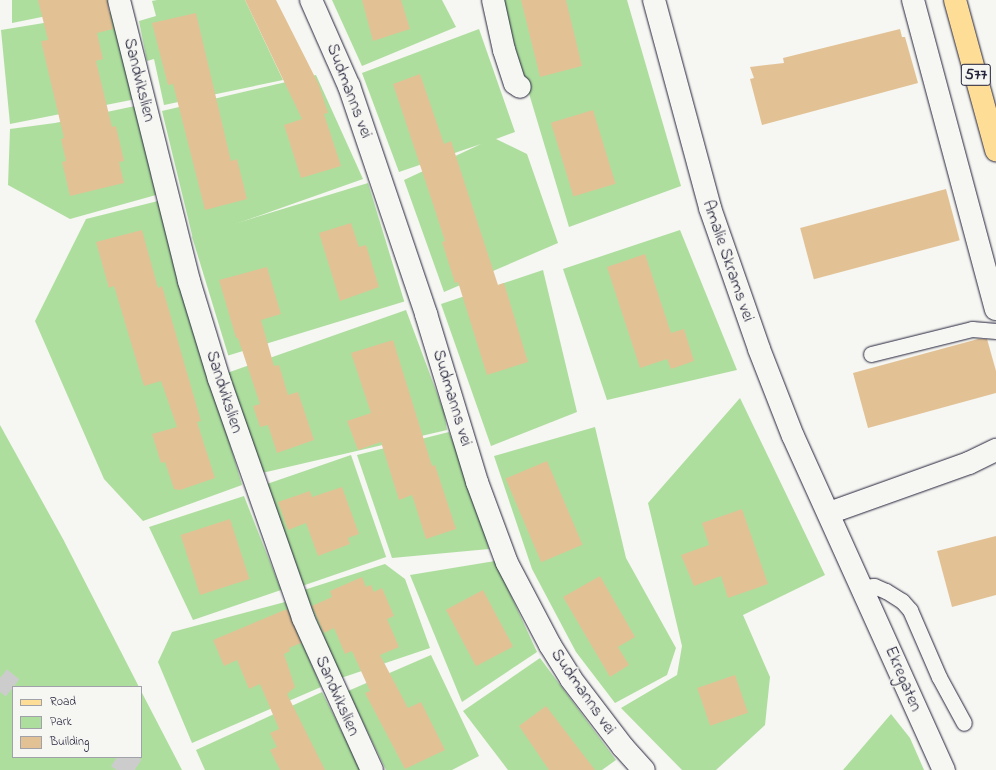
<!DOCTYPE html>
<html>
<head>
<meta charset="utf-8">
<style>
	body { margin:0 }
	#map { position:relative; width:996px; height:770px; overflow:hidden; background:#f6f6f2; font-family:"Indie Flower",sans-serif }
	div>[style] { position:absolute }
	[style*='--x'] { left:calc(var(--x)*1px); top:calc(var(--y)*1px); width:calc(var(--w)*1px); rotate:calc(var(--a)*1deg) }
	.green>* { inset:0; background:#adde9d; transform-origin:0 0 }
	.building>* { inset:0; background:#e2c295; transform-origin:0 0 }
	.highway-tunnel>* { height:22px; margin-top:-11px; transform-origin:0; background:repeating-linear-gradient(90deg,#cccccd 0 22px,transparent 0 33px) }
	.roads { filter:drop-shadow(0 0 1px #22223b) drop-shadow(0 0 1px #22223b) }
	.lane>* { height:15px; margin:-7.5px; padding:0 7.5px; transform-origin:7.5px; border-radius:7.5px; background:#f6f6f2 }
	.street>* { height:22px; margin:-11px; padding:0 11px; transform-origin:11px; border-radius:11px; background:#f6f6f2 }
	.primary>* { height:22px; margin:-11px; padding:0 11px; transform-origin:11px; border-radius:11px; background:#fedd96 }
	span { translate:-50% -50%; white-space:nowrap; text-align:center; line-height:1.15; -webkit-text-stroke:3px #f6f6f2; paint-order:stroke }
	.shield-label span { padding:1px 3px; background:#f6f6f2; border:1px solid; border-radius:3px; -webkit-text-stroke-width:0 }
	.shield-label { font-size:16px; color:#22223b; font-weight:700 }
	.street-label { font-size:17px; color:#22223b }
	.legend { position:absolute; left:12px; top:686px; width:130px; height:72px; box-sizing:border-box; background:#f6f6f2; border:1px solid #a1a1a9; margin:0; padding:5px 7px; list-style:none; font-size:12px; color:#22223b }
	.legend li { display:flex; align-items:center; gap:8px; height:20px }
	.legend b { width:20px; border:1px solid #a1a1a9 }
</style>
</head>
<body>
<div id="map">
	<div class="green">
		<div style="clip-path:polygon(12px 0,110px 0,111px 3px,12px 23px)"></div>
		<div style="clip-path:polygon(157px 0,245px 0,283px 80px,164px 105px,154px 59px,147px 61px,139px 21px,156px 16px,152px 1px)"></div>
		<div style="clip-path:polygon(332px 0,442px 0,456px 27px,362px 66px)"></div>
		<div style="clip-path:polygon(501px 0,627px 0,681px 186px,569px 227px)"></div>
		<div style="clip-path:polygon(111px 12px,136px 99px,10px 124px,1px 30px)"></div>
		<div style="clip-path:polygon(479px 29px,515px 132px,496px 139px,527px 154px,558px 243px,444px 292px,404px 180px,481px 144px,399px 172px,362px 73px)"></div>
		<div style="clip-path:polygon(316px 75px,363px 179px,193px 239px,162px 111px)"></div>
		<div style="clip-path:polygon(135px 106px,156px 195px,70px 219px,8px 185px,10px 129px,55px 123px)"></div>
		<div style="left:368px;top:183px;width:124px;height:184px;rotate:73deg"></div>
		<div style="clip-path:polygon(158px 201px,242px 485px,143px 521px,104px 479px,35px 321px,86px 219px)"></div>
		<div style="clip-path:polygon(680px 230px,737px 370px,607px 400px,563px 269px)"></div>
		<div style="clip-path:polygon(543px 270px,577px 412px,491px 446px,441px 304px)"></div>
		<div style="clip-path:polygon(406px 310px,444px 412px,447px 430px,262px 473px,227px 373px)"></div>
		<div style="clip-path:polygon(740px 398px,825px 575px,743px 615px,770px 677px,765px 725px,716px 770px,682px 770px,621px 708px,677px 675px,682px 646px,648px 503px)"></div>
		<div style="clip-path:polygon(0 425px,63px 539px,139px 687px,13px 687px,13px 757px,141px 757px,141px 691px,182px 770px,0 770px)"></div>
		<div style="clip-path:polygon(595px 427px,626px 558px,676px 648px,667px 675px,615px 703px,576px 652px,532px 569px,494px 456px)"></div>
		<div style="clip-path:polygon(449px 432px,473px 492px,489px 549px,392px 558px,357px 455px)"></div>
		<div style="left:351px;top:455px;width:108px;height:92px;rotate:71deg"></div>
		<div style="clip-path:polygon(244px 496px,281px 590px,193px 620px,149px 527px)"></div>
		<div style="clip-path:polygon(495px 561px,537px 652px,462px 702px,410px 575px)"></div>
		<div style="clip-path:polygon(385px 564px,405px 579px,430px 648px,341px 678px,304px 590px)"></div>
		<div style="clip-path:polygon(285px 602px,321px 687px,192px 743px,158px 662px,172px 632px)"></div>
		<div style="clip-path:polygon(431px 655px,479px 756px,452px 770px,386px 770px,348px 691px)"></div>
		<div style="clip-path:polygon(540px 658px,616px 760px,602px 770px,508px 770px,463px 711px)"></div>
		<div style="clip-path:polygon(322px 692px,361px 770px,205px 770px,196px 750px)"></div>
		<div style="clip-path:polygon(891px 714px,910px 738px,924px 770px,843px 770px)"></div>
	</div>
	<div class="building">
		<div style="clip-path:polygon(38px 0,107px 0,113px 29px,97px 33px,103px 59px,96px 61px,112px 127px,116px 126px,124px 161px,119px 162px,124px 183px,70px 196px,62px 162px,66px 161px,61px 139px,64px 138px,41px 41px,48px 40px)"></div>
		<div style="clip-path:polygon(245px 0,276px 0,319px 85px,328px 113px,324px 114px,341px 166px,301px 178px,284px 125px,302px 119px)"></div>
		<div style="clip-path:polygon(362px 0,401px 0,410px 29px,373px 41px)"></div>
		<div style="clip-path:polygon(521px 0,566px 0,582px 66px,540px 77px)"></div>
		<div style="clip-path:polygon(196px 13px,231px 161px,237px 159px,247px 199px,205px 210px,173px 84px,168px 85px,152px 23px)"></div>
		<div style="clip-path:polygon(900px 29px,902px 37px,905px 37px,918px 83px,762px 125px,750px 79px,754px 78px,750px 67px,784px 63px,783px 58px)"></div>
		<div style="clip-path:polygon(420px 74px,444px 144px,451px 141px,498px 285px,504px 283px,528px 362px,487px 375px,458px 282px,455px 283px,442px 242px,445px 241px,431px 198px,393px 84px)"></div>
		<div style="left:593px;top:110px;width:77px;height:44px;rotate:73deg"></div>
		<div style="left:946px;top:189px;width:53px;height:151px;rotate:75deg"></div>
		<div style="clip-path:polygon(351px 223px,359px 247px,366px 245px,379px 287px,340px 301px,319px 233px)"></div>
		<div style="clip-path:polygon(142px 230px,158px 288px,162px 286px,201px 421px,197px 422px,215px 478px,180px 490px,174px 489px,165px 462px,161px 463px,152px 434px,177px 427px,161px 381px,144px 386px,114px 286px,109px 288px,96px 242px)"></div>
		<div style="clip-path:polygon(645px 254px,671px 333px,684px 329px,694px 361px,671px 369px,667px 359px,640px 368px,607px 267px)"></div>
		<div style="clip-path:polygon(267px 267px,281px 314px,261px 320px,274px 366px,279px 365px,288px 395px,298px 392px,314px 440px,277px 453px,268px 425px,260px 427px,253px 406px,260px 404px,238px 338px,236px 338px,219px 280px)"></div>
		<div style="clip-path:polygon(978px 339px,987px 339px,996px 371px,996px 393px,868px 428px,853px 373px)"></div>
		<div style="clip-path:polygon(393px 340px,432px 466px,435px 465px,456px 529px,426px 539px,412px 495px,399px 500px,381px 442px,358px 450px,347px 421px,371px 413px,351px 353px)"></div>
		<div style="left:547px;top:461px;width:91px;height:45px;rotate:67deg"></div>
		<div style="clip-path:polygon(342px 487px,359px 534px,348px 538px,350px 544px,318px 556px,306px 523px,288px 530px,278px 502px,310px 491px,312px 497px)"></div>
		<div style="clip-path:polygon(742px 509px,768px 584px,728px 598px,721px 576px,694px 586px,681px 555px,709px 545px,702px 523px)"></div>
		<div style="left:230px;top:519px;width:63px;height:52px;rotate:72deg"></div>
		<div style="clip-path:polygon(996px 536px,996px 595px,952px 607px,937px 551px)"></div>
		<div style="clip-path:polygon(600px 576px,635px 637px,618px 647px,629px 665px,610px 677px,563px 597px)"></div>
		<div style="clip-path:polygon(362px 577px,366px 587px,371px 585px,374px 592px,382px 588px,394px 616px,387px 619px,399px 647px,380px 655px,408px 708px,421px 702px,445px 750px,405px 769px,365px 693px,370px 691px,352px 651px,345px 654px,334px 628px,324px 633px,312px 606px,332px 597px,330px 591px)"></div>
		<div style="left:483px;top:590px;width:64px;height:42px;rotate:62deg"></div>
		<div style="clip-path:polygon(287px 609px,301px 643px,289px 648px,290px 651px,284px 654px,295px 687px,287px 694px,325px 770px,280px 770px,270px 750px,277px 747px,270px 733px,279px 729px,260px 684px,249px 689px,237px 660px,224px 666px,213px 640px)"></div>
		<div style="left:735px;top:675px;width:40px;height:40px;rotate:71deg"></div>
		<div style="clip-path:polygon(546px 706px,595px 770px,549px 770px,519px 726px)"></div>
	</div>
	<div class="highway-tunnel">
		<div style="--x:0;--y:678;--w:16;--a:38"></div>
		<div style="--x:117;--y:757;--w:24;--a:33"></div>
	</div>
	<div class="roads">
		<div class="lane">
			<div style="--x:871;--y:354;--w:104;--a:-13.9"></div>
			<div style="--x:972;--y:329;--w:24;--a:5"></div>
			<div style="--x:863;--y:587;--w:11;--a:-5"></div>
			<div style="--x:874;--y:586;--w:13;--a:23"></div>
			<div style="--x:886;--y:591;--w:19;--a:32"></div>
			<div style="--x:902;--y:601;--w:12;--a:48"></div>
			<div style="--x:910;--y:610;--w:73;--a:66.6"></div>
			<div style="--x:939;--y:677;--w:52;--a:61.5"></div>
		</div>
		<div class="street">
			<div style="--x:119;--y:0;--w:290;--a:76"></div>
			<div style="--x:189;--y:281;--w:102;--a:73"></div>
			<div style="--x:219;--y:379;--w:253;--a:70.6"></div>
			<div style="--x:303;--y:618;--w:167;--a:65.6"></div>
			<div style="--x:311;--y:0;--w:94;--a:66.2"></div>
			<div style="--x:349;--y:86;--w:241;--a:71.3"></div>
			<div style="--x:426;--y:314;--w:176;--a:73.1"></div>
			<div style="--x:477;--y:482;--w:86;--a:69.7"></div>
			<div style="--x:507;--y:563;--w:93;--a:62.3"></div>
			<div style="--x:550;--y:645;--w:40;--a:58"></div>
			<div style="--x:571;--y:679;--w:86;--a:52.6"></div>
			<div style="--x:623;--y:747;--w:31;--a:48"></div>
			<div style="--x:493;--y:0;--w:51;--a:77.6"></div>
			<div style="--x:504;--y:50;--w:35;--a:72"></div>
			<div style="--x:515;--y:83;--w:6;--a:39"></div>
			<div style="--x:654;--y:0;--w:215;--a:74.9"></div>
			<div style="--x:710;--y:208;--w:149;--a:70.8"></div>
			<div style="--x:759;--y:349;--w:93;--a:68.7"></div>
			<div style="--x:793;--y:436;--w:367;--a:65.7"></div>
			<div style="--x:913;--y:0;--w:320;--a:75"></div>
			<div style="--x:829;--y:513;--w:149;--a:-19.7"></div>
			<div style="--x:969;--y:463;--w:30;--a:-26"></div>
		</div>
		<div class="primary">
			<div style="--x:955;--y:0;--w:156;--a:74.7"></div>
		</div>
	</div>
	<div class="shield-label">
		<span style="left:976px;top:75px">577</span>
	</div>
	<div class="street-label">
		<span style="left:139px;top:80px;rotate:76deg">Sandvikslien</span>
		<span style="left:349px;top:91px;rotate:69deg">Sudmanns vei</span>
		<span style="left:728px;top:261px;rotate:71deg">Amalie Skrams vei</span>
		<span style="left:224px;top:392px;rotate:72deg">Sandvikslien</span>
		<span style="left:452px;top:398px;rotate:73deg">Sudmanns vei</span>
		<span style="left:903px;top:679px;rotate:67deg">Ekregaten</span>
		<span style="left:583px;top:692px;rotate:55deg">Sudmanns vei</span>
		<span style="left:337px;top:696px;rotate:66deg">Sandvikslien</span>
	</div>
	<ul class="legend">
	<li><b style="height:5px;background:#fedd96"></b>Road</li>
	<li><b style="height:11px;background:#adde9d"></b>Park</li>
	<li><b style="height:11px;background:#e2c295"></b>Building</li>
	</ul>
</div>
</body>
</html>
